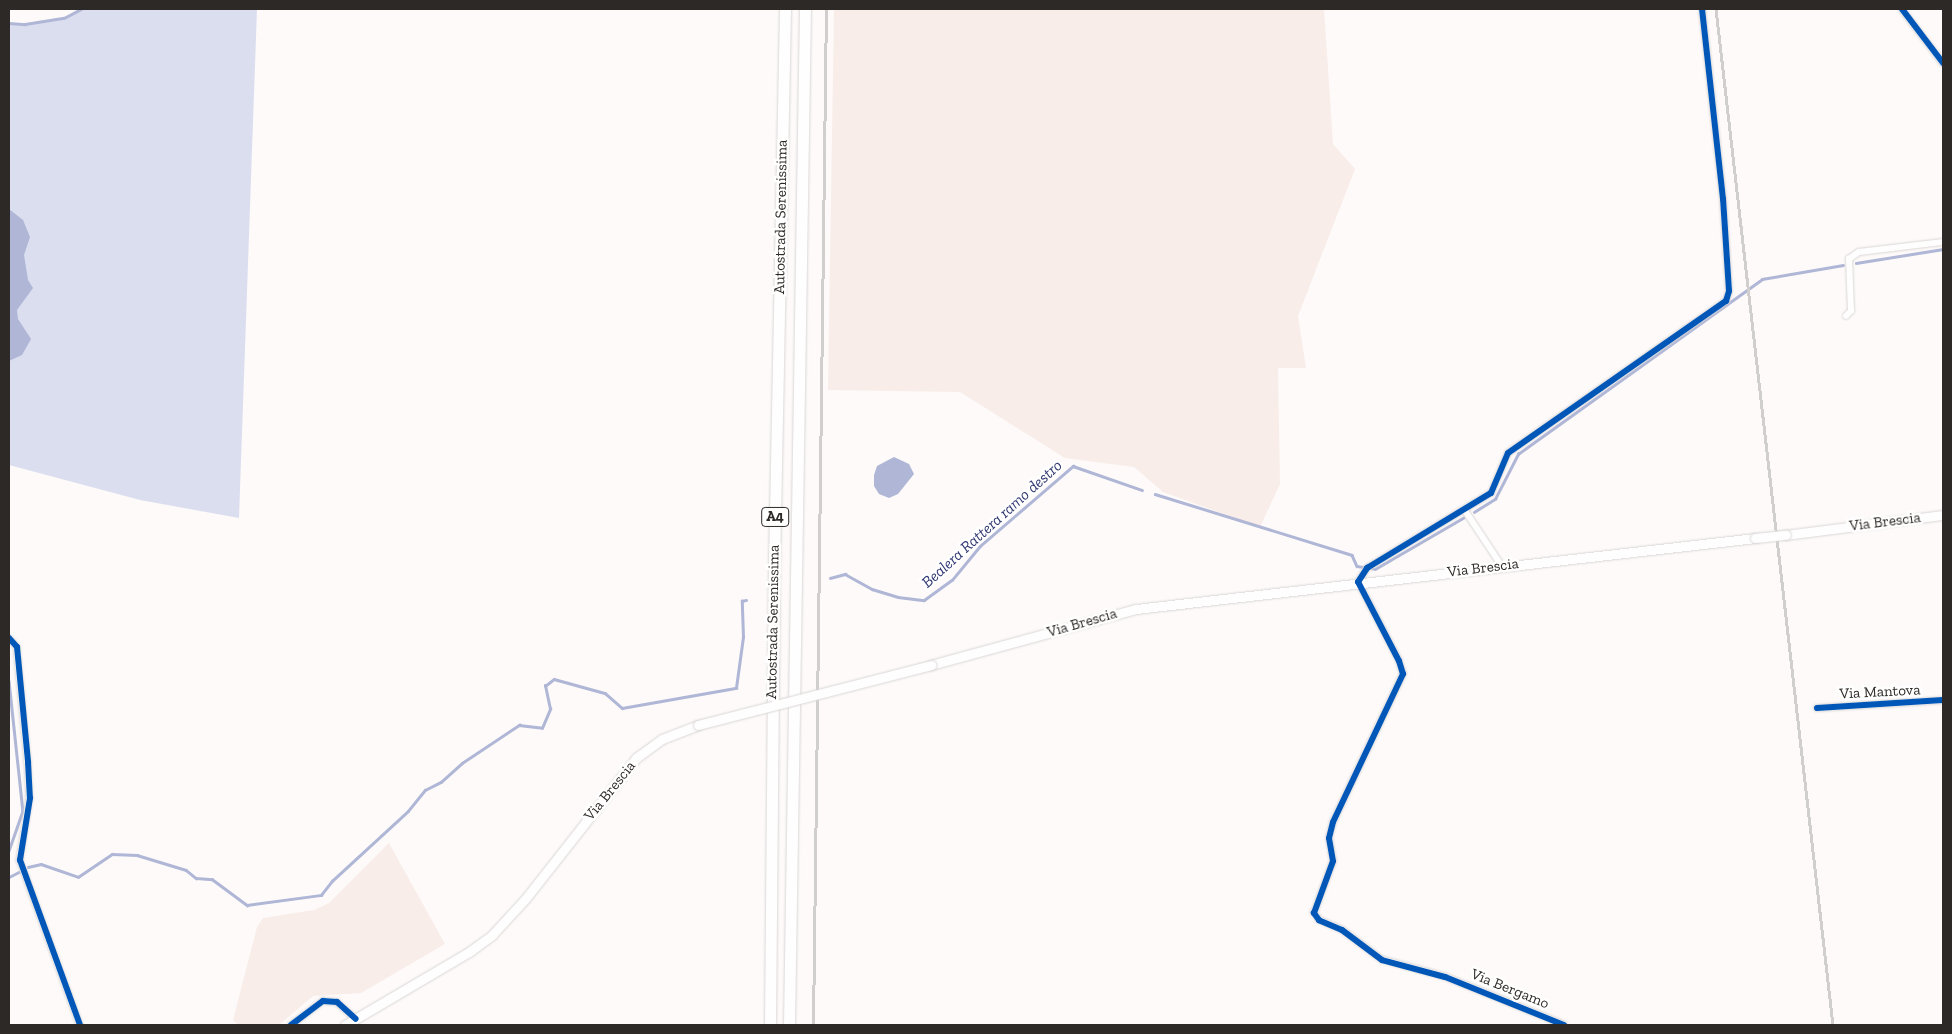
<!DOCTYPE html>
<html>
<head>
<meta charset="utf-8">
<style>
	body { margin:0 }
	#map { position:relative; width:1952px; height:1034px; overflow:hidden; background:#fdfaf9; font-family:"Zilla Slab",serif }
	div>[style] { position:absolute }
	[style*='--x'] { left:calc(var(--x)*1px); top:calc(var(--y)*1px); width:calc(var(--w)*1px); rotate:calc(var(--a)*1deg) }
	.built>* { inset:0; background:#f8ede9 }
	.green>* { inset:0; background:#dbdeef }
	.water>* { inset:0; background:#afb6d6 }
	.stream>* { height:2.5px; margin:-1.25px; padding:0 1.25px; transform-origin:1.25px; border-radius:1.25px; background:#afb6d6 }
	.roads { filter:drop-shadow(0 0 1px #dad7d6) drop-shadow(0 0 1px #dad7d6) }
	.minor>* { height:5.5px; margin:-2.75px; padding:0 2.75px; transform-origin:2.75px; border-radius:2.75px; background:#fffefe }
	.secondary>* { height:9px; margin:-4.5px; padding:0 4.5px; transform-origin:4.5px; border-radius:4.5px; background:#fffefe }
	.motorway>* { height:11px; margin:-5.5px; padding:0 5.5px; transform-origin:5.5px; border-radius:5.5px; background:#fffefe }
	.rail>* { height:2.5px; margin:-1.25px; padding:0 1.25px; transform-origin:1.25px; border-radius:1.25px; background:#d0cfce }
	.bridges { filter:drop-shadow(0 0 1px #dad7d6) drop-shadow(0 0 1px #dad7d6) }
	.secondary-bridge>* { height:9px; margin:-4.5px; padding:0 4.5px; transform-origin:4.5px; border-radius:4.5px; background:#fffefe }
	.cycleway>* { height:6px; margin:-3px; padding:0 3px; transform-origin:3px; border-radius:3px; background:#0057b8 }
	span { translate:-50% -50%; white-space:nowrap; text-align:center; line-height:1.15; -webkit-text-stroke:5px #fff; paint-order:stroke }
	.shield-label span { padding:1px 4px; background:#fff; border:1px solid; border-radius:4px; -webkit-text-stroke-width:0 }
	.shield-label { font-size:14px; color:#2c2927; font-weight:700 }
	.street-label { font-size:15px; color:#2c2927 }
	.water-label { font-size:16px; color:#303872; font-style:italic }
	.frame { position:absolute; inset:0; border:10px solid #2c2927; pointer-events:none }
</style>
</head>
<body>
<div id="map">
	<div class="built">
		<div style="clip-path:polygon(834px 9px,1324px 9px,1333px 144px,1355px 169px,1298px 316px,1306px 368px,1278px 368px,1280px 484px,1260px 527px,1163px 492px,1134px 467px,1065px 458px,960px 392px,828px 390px)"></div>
		<div style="clip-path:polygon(389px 843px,445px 944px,361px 993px,313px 996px,279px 1025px,238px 1025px,233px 1020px,257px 927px,263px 918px,314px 910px,329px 903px)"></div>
	</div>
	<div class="green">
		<div style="clip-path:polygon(81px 9px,257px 9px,239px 518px,140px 500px,9px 465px,9px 23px,25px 24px,64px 18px)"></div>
	</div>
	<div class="water">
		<div style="clip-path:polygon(9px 209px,23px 220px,30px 237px,24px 255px,28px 280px,33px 288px,17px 310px,18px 319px,31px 339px,22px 355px,9px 361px)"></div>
		<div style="clip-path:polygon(894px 457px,909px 464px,914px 474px,898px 494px,889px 498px,879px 494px,874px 486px,874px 475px,877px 466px)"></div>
	</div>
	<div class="stream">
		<div style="--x:9;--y:23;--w:16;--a:4"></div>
		<div style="--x:25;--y:24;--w:39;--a:-9"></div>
		<div style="--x:64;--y:18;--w:19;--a:-28"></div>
		<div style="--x:1856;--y:263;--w:88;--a:-9.1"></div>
		<div style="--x:1155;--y:494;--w:206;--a:17.2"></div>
		<div style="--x:1352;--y:555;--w:12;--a:66"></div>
		<div style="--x:1357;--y:566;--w:18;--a:9"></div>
		<div style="--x:1375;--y:569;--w:102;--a:-30.1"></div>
		<div style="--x:1474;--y:512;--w:25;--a:-32"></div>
		<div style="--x:1495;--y:499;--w:51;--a:-62.9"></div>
		<div style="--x:1518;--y:454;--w:300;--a:-35.6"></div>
		<div style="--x:1762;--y:279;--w:82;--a:-9.8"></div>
		<div style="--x:830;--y:578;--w:16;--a:-15"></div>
		<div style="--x:845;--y:574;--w:31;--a:29"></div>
		<div style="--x:872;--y:589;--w:27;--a:17"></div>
		<div style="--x:898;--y:597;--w:26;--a:7"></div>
		<div style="--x:924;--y:600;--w:34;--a:-36"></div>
		<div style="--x:952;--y:580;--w:44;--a:-50.5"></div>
		<div style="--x:980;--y:546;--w:123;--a:-40.7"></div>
		<div style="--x:1073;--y:466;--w:73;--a:19.2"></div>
		<div style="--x:9;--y:681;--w:131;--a:83.9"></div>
		<div style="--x:23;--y:811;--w:42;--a:109.3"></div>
		<div style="--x:28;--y:867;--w:13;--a:-13"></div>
		<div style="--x:41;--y:864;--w:39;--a:19"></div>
		<div style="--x:78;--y:877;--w:41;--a:-34.1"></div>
		<div style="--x:112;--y:854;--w:25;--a:2"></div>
		<div style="--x:137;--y:855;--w:51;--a:17"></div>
		<div style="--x:186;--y:870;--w:13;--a:39"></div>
		<div style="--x:196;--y:878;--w:16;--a:4"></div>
		<div style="--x:212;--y:879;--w:44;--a:36.6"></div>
		<div style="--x:247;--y:905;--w:75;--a:-7.7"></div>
		<div style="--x:321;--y:895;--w:18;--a:-52"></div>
		<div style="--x:332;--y:881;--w:103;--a:-42.6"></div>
		<div style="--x:408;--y:811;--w:27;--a:-51"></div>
		<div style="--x:425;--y:790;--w:18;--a:-27"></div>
		<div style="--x:441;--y:782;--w:28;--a:-42"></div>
		<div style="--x:462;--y:763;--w:69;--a:-33.7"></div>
		<div style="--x:519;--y:725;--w:23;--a:7"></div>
		<div style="--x:542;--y:728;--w:21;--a:-67"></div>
		<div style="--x:550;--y:709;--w:24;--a:-102"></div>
		<div style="--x:545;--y:686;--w:11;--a:-38"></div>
		<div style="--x:554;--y:679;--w:53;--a:15.4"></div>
		<div style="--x:605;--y:693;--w:23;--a:41"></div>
		<div style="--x:622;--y:708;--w:116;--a:-10"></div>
		<div style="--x:736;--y:688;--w:51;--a:-82.2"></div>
		<div style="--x:743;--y:637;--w:36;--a:-92"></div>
		<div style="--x:742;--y:601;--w:4;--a:-14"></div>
		<div style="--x:9;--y:877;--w:11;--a:-27"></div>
	</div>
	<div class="roads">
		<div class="minor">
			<div style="--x:1902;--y:9;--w:68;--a:52.8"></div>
			<div style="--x:1846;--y:316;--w:7;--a:-45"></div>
			<div style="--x:1851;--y:311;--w:52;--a:-92.2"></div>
			<div style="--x:1849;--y:259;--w:12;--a:-35"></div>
			<div style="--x:1859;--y:252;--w:85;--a:-6.8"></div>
			<div style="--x:1465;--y:510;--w:67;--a:56.5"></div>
			<div style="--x:9;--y:638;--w:12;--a:48"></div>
			<div style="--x:17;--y:647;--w:116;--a:84.5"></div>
			<div style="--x:28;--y:762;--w:36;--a:87"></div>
			<div style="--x:30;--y:798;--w:63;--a:99.2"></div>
			<div style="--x:20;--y:860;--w:176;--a:70"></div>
			<div style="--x:1817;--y:708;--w:126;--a:-3.6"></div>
			<div style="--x:291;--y:1025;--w:40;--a:-37"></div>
			<div style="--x:323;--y:1001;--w:14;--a:4"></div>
			<div style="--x:337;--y:1002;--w:25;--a:42"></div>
			<div style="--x:1564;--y:1025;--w:128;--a:-158"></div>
			<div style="--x:1445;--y:977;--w:65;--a:-164.9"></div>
			<div style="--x:1382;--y:960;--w:50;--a:-143.1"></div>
			<div style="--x:1342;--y:930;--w:25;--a:-157"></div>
			<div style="--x:1319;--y:920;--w:9;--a:-126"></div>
			<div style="--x:1314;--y:913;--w:55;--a:-69.9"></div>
			<div style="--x:1333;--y:861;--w:23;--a:-100"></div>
			<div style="--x:1329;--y:838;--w:16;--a:-76"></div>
			<div style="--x:1333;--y:822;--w:164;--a:-64.7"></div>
			<div style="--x:1403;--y:674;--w:14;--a:-107"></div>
			<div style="--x:1399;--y:661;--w:89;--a:-117.4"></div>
			<div style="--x:1358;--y:582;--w:17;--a:-57"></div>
			<div style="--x:1367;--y:568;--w:145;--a:-31.2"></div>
			<div style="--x:1491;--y:493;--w:43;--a:-67"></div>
			<div style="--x:1508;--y:453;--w:266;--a:-34.9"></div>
			<div style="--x:1726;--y:301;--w:10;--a:-73"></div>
			<div style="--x:1729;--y:291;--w:92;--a:-93.7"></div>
			<div style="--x:1723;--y:199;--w:191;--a:-96.3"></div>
		</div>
		<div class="secondary">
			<div style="--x:1786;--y:535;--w:158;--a:-7.3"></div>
			<div style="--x:931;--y:665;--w:213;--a:-15.3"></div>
			<div style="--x:1136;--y:609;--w:623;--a:-6.54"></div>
			<div style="--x:345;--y:1025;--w:144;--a:-30.5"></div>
			<div style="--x:469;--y:952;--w:29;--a:-36"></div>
			<div style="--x:492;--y:935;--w:50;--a:-47.4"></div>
			<div style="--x:526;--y:898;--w:178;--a:-51.8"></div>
			<div style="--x:636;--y:758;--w:32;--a:-36"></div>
			<div style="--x:662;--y:739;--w:39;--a:-21"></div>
		</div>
		<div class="motorway">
			<div style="--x:770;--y:1025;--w:458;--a:-89.5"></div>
			<div style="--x:774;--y:567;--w:558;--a:-88.87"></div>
			<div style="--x:789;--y:1025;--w:1016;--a:-89.1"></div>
		</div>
	</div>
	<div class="rail">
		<div style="--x:1716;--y:9;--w:1023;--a:83.43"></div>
		<div style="--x:813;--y:1025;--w:1016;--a:-89.27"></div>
	</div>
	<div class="bridges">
		<div class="secondary-bridge">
			<div style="--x:1755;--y:538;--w:31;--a:-6"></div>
			<div style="--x:698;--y:725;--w:241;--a:-14.4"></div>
		</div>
	</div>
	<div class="cycleway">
		<div style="--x:1902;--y:9;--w:68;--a:52.8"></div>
		<div style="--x:9;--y:638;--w:12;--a:48"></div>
		<div style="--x:17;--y:647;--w:116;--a:84.5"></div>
		<div style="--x:28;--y:762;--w:36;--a:87"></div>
		<div style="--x:30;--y:798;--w:63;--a:99.2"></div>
		<div style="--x:20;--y:860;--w:176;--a:70"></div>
		<div style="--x:1817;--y:708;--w:126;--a:-3.6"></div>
		<div style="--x:291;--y:1025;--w:40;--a:-37"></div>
		<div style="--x:323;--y:1001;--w:14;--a:4"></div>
		<div style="--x:337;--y:1002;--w:25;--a:42"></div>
		<div style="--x:1564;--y:1025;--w:128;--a:-158"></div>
		<div style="--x:1445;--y:977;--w:65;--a:-164.9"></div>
		<div style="--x:1382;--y:960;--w:50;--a:-143.1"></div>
		<div style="--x:1342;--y:930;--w:25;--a:-157"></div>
		<div style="--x:1319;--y:920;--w:9;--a:-126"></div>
		<div style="--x:1314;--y:913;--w:55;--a:-69.9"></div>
		<div style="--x:1333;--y:861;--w:23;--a:-100"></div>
		<div style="--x:1329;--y:838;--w:16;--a:-76"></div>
		<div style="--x:1333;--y:822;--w:164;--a:-64.7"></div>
		<div style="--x:1403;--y:674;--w:14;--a:-107"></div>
		<div style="--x:1399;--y:661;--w:89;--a:-117.4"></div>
		<div style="--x:1358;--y:582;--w:17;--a:-57"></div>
		<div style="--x:1367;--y:568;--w:145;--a:-31.2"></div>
		<div style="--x:1491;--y:493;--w:43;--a:-67"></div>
		<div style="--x:1508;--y:453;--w:266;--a:-34.9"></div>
		<div style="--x:1726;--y:301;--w:10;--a:-73"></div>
		<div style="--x:1729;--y:291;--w:92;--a:-93.7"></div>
		<div style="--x:1723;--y:199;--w:191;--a:-96.3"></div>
	</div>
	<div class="shield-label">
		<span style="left:775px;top:517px">A4</span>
	</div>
	<div class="street-label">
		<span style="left:781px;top:217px;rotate:-89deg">Autostrada Serenissima</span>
		<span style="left:1885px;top:522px;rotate:-7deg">Via Brescia</span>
		<span style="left:1483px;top:568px;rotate:-7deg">Via Brescia</span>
		<span style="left:773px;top:622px;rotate:-89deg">Autostrada Serenissima</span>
		<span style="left:1082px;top:623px;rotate:-16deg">Via Brescia</span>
		<span style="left:1880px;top:692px;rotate:-3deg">Via Mantova</span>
		<span style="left:610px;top:791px;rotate:-51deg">Via Brescia</span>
		<span style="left:1510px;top:989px;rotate:22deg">Via Bergamo</span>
	</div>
	<div class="water-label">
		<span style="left:992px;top:524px;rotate:-42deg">Bealera Rattera ramo destro</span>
	</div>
	<div class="frame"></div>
</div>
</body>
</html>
